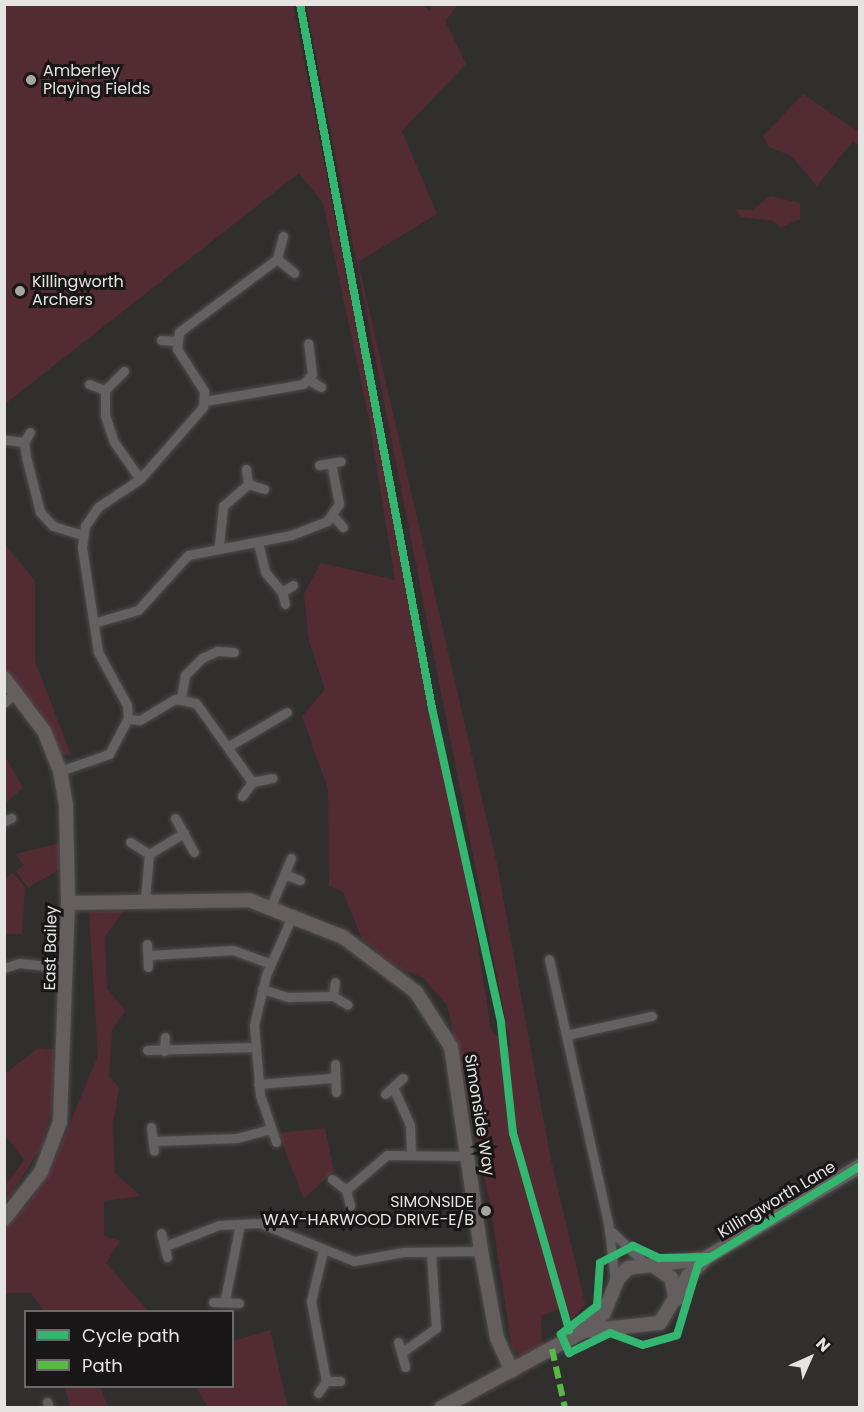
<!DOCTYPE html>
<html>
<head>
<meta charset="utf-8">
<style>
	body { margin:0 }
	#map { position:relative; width:864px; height:1412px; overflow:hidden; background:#312e2e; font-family:Poppins,sans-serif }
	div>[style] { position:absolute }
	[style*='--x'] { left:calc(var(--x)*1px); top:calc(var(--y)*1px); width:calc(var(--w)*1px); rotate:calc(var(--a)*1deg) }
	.green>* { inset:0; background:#532b33 }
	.roads { filter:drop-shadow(0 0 2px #4e4c4c) drop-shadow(0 0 2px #4e4c4c) }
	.street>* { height:9px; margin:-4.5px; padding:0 4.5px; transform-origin:4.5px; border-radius:4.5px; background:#626060 }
	.secondary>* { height:14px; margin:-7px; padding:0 7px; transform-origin:7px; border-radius:7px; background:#645e5e }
	.quiet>* { height:6px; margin-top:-3px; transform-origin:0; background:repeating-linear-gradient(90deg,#58b947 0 12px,transparent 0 18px) }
	.cycleway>* { height:8px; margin:-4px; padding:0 4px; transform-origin:4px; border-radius:4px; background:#33b770 }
	.dots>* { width:16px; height:16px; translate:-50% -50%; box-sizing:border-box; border:3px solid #181616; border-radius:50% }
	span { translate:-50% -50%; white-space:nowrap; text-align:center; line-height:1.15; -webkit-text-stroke:6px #181616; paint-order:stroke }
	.poi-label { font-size:16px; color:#e6e3e3 }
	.left { translate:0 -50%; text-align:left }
	.right { translate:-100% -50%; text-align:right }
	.street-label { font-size:16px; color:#e6e3e3 }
	.frame { position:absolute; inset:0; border:6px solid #e6e3e3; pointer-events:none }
	.legend { position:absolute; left:24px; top:1310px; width:210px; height:78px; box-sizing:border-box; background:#181616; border:2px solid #6a6868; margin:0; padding:8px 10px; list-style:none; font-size:18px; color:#e6e3e3 }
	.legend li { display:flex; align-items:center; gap:12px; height:30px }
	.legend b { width:30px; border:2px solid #6a6868 }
	.north { position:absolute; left:780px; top:1328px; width:60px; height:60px; -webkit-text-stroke:4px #181616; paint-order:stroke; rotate:45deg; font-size:16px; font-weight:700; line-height:24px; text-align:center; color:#e6e3e3 }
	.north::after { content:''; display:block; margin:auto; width:21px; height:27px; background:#e6e3e3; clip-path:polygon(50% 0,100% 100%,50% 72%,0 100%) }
</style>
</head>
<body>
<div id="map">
	<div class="green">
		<div style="clip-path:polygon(4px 5px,293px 5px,474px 920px,491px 1030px,511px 1048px,306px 5px,423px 5px,431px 11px,431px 5px,458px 5px,445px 21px,466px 64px,402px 131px,437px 214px,358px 262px,497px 864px,550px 1155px,585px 1304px,572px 1320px,566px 1306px,541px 1316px,542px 1345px,521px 1356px,512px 1349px,490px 1205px,447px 1005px,423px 978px,393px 965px,362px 939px,343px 892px,329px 886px,328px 789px,302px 716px,325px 690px,309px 641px,304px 594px,321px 563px,395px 580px,368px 414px,323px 203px,299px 173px,5px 404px)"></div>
		<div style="clip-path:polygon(803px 94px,859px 132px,859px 146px,853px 141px,817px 186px,791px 156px,769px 147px,763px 136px)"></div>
		<div style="clip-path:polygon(770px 196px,800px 203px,800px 219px,780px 228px,774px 221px,741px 217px,735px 209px,752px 210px)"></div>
		<div style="clip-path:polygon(5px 544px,35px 581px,35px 661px,71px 755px,60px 754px,39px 710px,5px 670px)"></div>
		<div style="clip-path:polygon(5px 756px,23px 788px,5px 803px,4px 757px)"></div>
		<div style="clip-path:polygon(60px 843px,60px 869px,28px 888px,16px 871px,24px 865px,15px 854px)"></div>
		<div style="clip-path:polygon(13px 873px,25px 887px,22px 934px,5px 934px,5px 878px)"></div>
		<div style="clip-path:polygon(124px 910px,105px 937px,107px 988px,125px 1011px,112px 1030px,109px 1077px,119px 1087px,113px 1125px,115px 1173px,141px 1196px,104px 1201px,104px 1236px,120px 1241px,106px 1263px,148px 1311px,44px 1311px,31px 1293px,5px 1293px,4px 1228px,28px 1204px,57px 1155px,98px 1055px,89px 912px)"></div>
		<div style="clip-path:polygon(38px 1048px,54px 1049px,57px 1089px,43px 1144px,5px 1204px,5px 1186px,24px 1160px,5px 1135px,5px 1074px)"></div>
		<div style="clip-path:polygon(325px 1128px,334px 1171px,304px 1199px,278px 1133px)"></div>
		<div style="clip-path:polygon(270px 1330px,288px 1407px,208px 1407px,196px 1387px,232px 1386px,233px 1341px)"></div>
		<div style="clip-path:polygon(65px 1387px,100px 1387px,108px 1407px,70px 1407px)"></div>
	</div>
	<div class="roads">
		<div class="street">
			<div style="--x:283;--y:236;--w:24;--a:105"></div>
			<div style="--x:277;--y:259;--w:22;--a:39"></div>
			<div style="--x:161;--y:340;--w:15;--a:4"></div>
			<div style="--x:124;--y:371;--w:27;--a:135"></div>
			<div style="--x:105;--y:390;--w:25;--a:90"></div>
			<div style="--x:105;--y:415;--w:28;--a:72"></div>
			<div style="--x:114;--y:442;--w:45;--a:54.9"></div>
			<div style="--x:309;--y:380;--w:14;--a:30"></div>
			<div style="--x:89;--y:384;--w:17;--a:21"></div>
			<div style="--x:205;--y:401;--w:99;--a:-9.8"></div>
			<div style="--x:303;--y:384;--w:13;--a:-48"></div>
			<div style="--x:312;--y:374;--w:31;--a:-97"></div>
			<div style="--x:30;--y:432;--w:12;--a:121"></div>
			<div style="--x:24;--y:442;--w:15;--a:82"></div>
			<div style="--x:26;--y:457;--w:57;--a:75.7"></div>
			<div style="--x:40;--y:512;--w:19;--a:47"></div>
			<div style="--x:53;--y:526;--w:30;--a:17"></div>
			<div style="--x:7;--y:440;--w:17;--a:7"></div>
			<div style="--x:319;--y:465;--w:22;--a:-10"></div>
			<div style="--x:246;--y:469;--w:15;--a:82"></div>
			<div style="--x:248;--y:484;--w:17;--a:17"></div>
			<div style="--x:333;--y:516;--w:15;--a:48"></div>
			<div style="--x:258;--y:543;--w:30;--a:76"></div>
			<div style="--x:265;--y:572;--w:26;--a:50"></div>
			<div style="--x:219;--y:545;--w:39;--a:-84"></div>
			<div style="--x:223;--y:506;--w:33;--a:-41"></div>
			<div style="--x:285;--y:604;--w:12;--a:-104"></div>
			<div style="--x:282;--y:592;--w:13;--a:-32"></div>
			<div style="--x:94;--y:623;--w:46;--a:-16.5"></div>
			<div style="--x:138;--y:610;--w:74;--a:-47.7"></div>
			<div style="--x:188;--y:555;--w:105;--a:-11"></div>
			<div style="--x:291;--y:535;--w:39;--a:-21"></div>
			<div style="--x:327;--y:521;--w:21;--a:-55"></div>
			<div style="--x:339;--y:504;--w:38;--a:-101"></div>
			<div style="--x:181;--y:698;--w:23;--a:-80"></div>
			<div style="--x:185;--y:675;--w:24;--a:-45"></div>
			<div style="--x:202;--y:658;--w:17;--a:-25"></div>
			<div style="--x:217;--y:651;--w:17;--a:3"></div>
			<div style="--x:4;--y:703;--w:18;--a:-43"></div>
			<div style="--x:128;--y:719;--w:12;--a:5"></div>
			<div style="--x:140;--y:720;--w:41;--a:-31"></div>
			<div style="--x:175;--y:699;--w:21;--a:11"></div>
			<div style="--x:196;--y:703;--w:97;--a:54.7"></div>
			<div style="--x:229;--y:746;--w:67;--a:-30.4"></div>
			<div style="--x:60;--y:771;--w:52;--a:-19.1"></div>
			<div style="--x:109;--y:754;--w:40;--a:-62"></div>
			<div style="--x:128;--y:719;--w:14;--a:-94"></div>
			<div style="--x:127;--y:705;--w:60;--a:-118.7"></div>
			<div style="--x:98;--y:652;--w:106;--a:-98.7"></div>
			<div style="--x:82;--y:547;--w:21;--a:-82"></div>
			<div style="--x:85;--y:526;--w:23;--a:-56"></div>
			<div style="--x:98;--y:507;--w:50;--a:-33.7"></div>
			<div style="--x:140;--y:479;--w:96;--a:-48.8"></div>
			<div style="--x:203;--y:407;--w:16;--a:-86"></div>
			<div style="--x:204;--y:391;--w:50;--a:-122.7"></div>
			<div style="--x:177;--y:349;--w:17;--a:-83"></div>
			<div style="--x:179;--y:332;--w:122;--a:-36.7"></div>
			<div style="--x:242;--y:796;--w:17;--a:-54"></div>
			<div style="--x:252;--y:782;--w:21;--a:-11"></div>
			<div style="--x:175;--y:818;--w:39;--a:61"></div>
			<div style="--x:4;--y:821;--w:8;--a:-23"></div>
			<div style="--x:130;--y:842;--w:22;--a:32"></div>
			<div style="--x:149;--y:854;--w:45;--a:95.1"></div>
			<div style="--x:149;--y:854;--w:41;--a:-31"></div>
			<div style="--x:284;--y:874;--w:17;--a:21"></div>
			<div style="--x:271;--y:906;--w:52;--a:-67.4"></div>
			<div style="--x:147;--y:944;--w:23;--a:88"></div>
			<div style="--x:151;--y:955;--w:82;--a:-3.5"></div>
			<div style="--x:233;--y:950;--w:40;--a:20.2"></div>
			<div style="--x:549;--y:959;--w:270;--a:77.4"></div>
			<div style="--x:608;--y:1222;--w:59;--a:83.2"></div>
			<div style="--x:4;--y:968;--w:16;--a:-18"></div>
			<div style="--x:19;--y:963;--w:47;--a:6.1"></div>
			<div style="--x:262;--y:989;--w:28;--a:17"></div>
			<div style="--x:289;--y:997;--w:44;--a:-1.3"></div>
			<div style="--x:333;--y:996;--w:17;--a:31"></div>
			<div style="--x:333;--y:996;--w:14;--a:-82"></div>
			<div style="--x:566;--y:1035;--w:88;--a:-12.5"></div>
			<div style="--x:147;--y:1050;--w:107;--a:-1.6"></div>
			<div style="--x:164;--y:1051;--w:14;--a:-86"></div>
			<div style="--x:335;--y:1064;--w:28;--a:88"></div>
			<div style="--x:258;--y:1084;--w:74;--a:-4.6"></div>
			<div style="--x:393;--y:1087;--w:42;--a:65.9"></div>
			<div style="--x:410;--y:1125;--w:30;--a:88"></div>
			<div style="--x:385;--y:1094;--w:24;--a:-42"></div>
			<div style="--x:151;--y:1127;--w:24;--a:83"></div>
			<div style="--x:155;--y:1141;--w:82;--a:-2.1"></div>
			<div style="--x:237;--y:1138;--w:34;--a:-15"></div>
			<div style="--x:276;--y:1142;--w:50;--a:-108.8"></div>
			<div style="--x:260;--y:1095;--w:70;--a:-94.9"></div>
			<div style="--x:254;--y:1025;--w:51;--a:-76.5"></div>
			<div style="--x:266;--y:975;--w:67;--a:-66.1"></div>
			<div style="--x:332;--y:1179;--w:18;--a:38"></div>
			<div style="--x:346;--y:1190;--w:16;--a:75"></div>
			<div style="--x:346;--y:1190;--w:54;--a:-40.5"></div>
			<div style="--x:387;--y:1155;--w:82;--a:0.7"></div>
			<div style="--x:612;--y:1232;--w:47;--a:43.3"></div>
			<div style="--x:161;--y:1233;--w:25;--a:76"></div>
			<div style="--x:168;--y:1245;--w:55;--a:-21.4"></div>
			<div style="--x:219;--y:1225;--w:41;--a:-2.8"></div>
			<div style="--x:260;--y:1223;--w:101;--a:22"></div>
			<div style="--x:354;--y:1261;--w:50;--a:-10.4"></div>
			<div style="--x:403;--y:1252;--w:78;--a:-0.7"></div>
			<div style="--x:323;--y:1251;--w:51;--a:103.5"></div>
			<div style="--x:311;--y:1301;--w:81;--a:79.4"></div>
			<div style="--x:225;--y:1299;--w:76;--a:-78.7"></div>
			<div style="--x:213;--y:1302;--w:26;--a:2"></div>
			<div style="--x:398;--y:1342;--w:26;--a:74"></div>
			<div style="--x:401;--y:1353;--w:43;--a:-35.5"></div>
			<div style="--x:436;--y:1328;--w:75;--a:-93.8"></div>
			<div style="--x:318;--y:1393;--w:14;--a:-56"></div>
			<div style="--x:326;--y:1381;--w:14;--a:0"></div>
			<div style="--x:47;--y:1402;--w:6;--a:72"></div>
		</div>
		<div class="secondary">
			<div style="--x:4;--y:678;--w:66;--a:53"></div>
			<div style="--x:44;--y:731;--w:43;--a:68.2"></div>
			<div style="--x:60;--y:771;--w:34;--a:80"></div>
			<div style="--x:66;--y:804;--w:99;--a:88.8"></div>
			<div style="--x:68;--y:903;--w:219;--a:92.1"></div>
			<div style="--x:60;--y:1122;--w:53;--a:110.8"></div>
			<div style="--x:41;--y:1172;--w:60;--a:128.2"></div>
			<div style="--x:68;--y:903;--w:181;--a:-0.9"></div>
			<div style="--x:249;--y:900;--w:101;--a:21.5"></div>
			<div style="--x:343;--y:937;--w:91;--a:37"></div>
			<div style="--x:416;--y:992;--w:65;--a:57.5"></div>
			<div style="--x:451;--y:1047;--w:206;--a:81.6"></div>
			<div style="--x:481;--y:1251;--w:88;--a:79.6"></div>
			<div style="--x:497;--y:1338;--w:36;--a:66"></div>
			<div style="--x:654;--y:1266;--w:21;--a:35"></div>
			<div style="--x:671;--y:1278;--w:22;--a:77"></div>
			<div style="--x:584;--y:1331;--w:76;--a:-6"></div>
			<div style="--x:660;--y:1323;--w:55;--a:-59.2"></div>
			<div style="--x:688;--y:1276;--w:28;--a:-44"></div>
			<div style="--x:708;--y:1257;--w:177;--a:-30.9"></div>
			<div style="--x:441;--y:1408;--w:162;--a:-28.3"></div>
			<div style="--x:584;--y:1331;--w:27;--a:-42"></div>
			<div style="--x:604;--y:1313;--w:35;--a:-68"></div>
			<div style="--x:617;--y:1280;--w:16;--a:-47"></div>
			<div style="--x:628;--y:1268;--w:73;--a:-7.1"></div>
		</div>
	</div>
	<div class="quiet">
		<div style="--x:552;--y:1349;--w:60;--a:77.6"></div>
	</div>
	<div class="cycleway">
		<div style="--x:300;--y:4;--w:716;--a:79.38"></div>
		<div style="--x:432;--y:708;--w:322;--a:77.6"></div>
		<div style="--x:501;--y:1023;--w:111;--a:83.8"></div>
		<div style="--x:513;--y:1133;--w:205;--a:74.1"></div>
		<div style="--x:708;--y:1257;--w:49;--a:178.8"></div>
		<div style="--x:659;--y:1258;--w:29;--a:-155"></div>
		<div style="--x:633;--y:1246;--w:37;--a:153"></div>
		<div style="--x:600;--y:1263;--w:43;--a:94"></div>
		<div style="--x:597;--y:1306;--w:46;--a:142.1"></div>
		<div style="--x:561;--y:1334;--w:21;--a:67"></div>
		<div style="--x:569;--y:1353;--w:46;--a:-26"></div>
		<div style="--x:610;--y:1333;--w:35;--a:20"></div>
		<div style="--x:643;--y:1345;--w:35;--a:-16"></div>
		<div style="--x:677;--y:1335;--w:73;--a:-73.3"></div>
		<div style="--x:698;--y:1265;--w:190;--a:-31.4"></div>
	</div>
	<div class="dots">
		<div style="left:31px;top:80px;background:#a7a4a4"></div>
		<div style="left:20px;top:291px;background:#a7a4a4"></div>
		<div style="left:486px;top:1211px;background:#a7a4a4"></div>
	</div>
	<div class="poi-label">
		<span class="left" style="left:43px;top:80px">Amberley<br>Playing Fields</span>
		<span class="left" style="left:32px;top:291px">Killingworth<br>Archers</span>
		<span class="right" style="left:474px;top:1211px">SIMONSIDE<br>WAY-HARWOOD DRIVE-E/B</span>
	</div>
	<div class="street-label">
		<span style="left:51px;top:948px;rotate:-89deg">East Bailey</span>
		<span style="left:479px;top:1115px;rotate:81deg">Simonside Way</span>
		<span style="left:777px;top:1200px;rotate:-31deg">Killingworth Lane</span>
	</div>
	<div class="frame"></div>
	<ul class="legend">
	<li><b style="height:8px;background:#33b770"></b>Cycle path</li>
	<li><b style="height:8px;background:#58b947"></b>Path</li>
	</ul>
	<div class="north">N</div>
</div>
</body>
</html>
